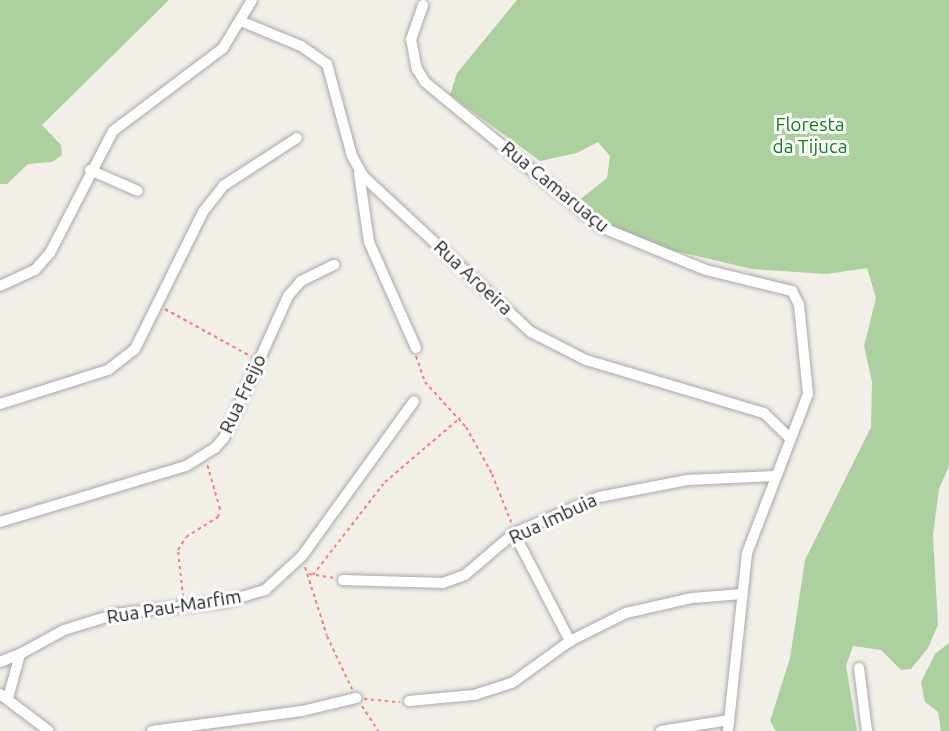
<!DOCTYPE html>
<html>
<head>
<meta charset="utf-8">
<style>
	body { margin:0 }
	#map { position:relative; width:949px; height:731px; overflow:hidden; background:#f2efe9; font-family:Ubuntu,sans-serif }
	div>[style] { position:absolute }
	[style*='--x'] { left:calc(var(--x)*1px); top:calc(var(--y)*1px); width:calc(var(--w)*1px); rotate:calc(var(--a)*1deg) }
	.forest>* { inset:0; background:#add19e }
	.path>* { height:2px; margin-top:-1px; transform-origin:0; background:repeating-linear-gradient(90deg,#fa8072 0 3.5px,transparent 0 7px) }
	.roads { filter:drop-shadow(0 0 2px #a9a9a9) drop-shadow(0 0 2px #a9a9a9) }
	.minor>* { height:10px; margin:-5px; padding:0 5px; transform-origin:5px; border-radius:5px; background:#fff }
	span { translate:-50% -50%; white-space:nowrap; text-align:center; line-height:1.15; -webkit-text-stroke:6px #fff; paint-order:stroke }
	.park-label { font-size:19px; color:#0c8416 }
	.street-label { font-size:19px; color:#222 }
</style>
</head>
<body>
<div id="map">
	<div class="forest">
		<div style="clip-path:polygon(0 0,169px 0,42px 125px,61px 145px,62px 155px,52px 162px,28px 164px,7px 184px,0 184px)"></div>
		<div style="clip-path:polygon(517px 0,949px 0,949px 466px,939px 489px,933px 535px,938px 625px,928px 648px,911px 669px,901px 670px,881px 650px,853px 646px,846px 666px,857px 731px,776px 731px,770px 721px,790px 658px,805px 560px,871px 427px,872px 382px,864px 346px,876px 298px,867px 268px,827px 274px,752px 269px,654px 246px,610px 229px,578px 201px,607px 178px,610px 156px,598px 142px,577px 153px,540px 161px,450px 95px,457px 73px)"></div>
		<div style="clip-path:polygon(949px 643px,949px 731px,941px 731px,938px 712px,925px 702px,921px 682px,935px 654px)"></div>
	</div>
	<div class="path">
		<div style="--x:165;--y:309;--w:99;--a:28.9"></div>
		<div style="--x:416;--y:356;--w:28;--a:71"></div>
		<div style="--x:425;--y:382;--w:61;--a:47.7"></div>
		<div style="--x:466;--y:427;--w:54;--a:61"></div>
		<div style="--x:492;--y:474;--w:52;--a:68.4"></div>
		<div style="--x:305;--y:567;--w:72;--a:72.3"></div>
		<div style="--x:327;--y:636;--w:59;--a:64.7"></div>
		<div style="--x:309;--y:574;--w:26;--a:9"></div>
		<div style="--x:313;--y:575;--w:118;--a:-52.3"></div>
		<div style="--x:385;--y:482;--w:99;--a:-40.5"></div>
		<div style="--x:183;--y:597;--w:47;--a:-96.1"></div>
		<div style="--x:178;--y:550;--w:15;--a:-58"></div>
		<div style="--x:186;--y:537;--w:38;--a:-32"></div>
		<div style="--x:218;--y:517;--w:8;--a:-76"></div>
		<div style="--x:220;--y:509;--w:47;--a:-106.1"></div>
		<div style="--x:364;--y:699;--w:36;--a:5"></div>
		<div style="--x:362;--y:706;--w:30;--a:57"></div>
	</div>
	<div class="roads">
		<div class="minor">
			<div style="--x:423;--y:5;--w:36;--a:109"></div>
			<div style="--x:411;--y:39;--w:31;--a:79"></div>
			<div style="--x:417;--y:69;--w:15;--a:58"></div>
			<div style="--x:425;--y:82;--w:228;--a:39.5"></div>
			<div style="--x:601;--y:227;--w:113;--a:22.3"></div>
			<div style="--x:706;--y:270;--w:89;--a:13.7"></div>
			<div style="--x:792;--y:291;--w:16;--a:63"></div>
			<div style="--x:799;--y:305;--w:89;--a:84.2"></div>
			<div style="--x:808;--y:394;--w:170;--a:111"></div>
			<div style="--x:747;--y:553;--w:179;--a:96.1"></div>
			<div style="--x:243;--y:22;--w:63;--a:22.5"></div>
			<div style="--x:301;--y:46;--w:32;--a:35"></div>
			<div style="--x:327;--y:64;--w:95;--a:74.8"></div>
			<div style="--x:352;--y:156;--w:23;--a:61"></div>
			<div style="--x:363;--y:176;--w:229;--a:42.9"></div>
			<div style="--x:531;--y:332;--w:62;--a:27"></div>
			<div style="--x:586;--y:360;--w:186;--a:16.6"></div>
			<div style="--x:764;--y:413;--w:35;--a:44"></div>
			<div style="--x:90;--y:170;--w:52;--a:23.6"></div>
			<div style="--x:359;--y:173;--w:70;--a:81.8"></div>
			<div style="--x:369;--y:242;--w:116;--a:66.1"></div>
			<div style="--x:0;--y:286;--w:38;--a:-25"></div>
			<div style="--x:35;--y:270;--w:23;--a:-49"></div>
			<div style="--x:50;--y:253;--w:137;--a:-62.7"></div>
			<div style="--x:113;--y:131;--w:138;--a:-37"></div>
			<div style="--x:223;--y:48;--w:56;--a:-58.9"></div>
			<div style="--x:0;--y:404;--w:113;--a:-17.5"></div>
			<div style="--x:108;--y:370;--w:34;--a:-38"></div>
			<div style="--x:135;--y:349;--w:153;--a:-63.6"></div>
			<div style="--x:203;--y:212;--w:33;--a:-52"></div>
			<div style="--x:223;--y:186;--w:88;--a:-33"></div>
			<div style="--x:0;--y:522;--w:194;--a:-16.8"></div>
			<div style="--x:186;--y:466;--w:34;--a:-32"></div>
			<div style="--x:215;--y:448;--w:13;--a:-48"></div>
			<div style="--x:224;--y:438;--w:156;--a:-65.7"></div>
			<div style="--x:288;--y:296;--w:20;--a:-49"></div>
			<div style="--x:301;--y:281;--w:37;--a:-26"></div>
			<div style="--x:514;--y:533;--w:122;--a:62.6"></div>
			<div style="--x:343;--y:580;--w:100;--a:1.7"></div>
			<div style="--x:443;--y:583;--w:23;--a:-20"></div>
			<div style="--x:465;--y:575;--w:65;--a:-40.6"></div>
			<div style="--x:514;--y:533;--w:92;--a:-23"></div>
			<div style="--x:599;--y:497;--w:90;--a:-10.9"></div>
			<div style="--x:687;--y:480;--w:88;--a:-2.6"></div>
			<div style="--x:0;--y:662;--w:22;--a:-22"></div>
			<div style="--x:859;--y:668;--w:64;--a:82.8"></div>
			<div style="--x:0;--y:694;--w:61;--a:37.1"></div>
			<div style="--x:8;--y:698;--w:46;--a:-74.7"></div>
			<div style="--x:20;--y:654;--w:50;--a:-28.6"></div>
			<div style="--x:64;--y:630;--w:54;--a:-17.1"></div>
			<div style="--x:116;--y:614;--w:109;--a:-6.3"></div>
			<div style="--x:224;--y:602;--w:43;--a:-16.3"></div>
			<div style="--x:265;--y:590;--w:50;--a:-42.6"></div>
			<div style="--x:302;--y:556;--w:191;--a:-54.1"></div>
			<div style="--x:409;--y:701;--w:65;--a:-5.3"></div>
			<div style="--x:474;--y:695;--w:40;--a:-18"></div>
			<div style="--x:512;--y:683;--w:72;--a:-35.9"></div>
			<div style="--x:570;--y:641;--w:63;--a:-26.6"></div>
			<div style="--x:626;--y:613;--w:68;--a:-12.8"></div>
			<div style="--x:692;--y:598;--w:50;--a:-4.6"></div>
			<div style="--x:152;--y:731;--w:151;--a:-7.6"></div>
			<div style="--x:302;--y:711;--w:56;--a:-13.5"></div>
			<div style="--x:661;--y:731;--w:69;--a:-9.2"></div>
		</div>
	</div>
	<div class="park-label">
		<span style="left:810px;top:136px">Floresta<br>da Tijuca</span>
	</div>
	<div class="street-label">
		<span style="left:555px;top:187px;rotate:39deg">Rua Camaruaçu</span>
		<span style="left:473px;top:278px;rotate:43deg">Rua Aroeira</span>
		<span style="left:243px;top:394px;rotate:-65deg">Rua Freijo</span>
		<span style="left:553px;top:519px;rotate:-25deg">Rua Imbuia</span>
		<span style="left:174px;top:607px;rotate:-9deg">Rua Pau-Marfim</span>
	</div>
</div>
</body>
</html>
